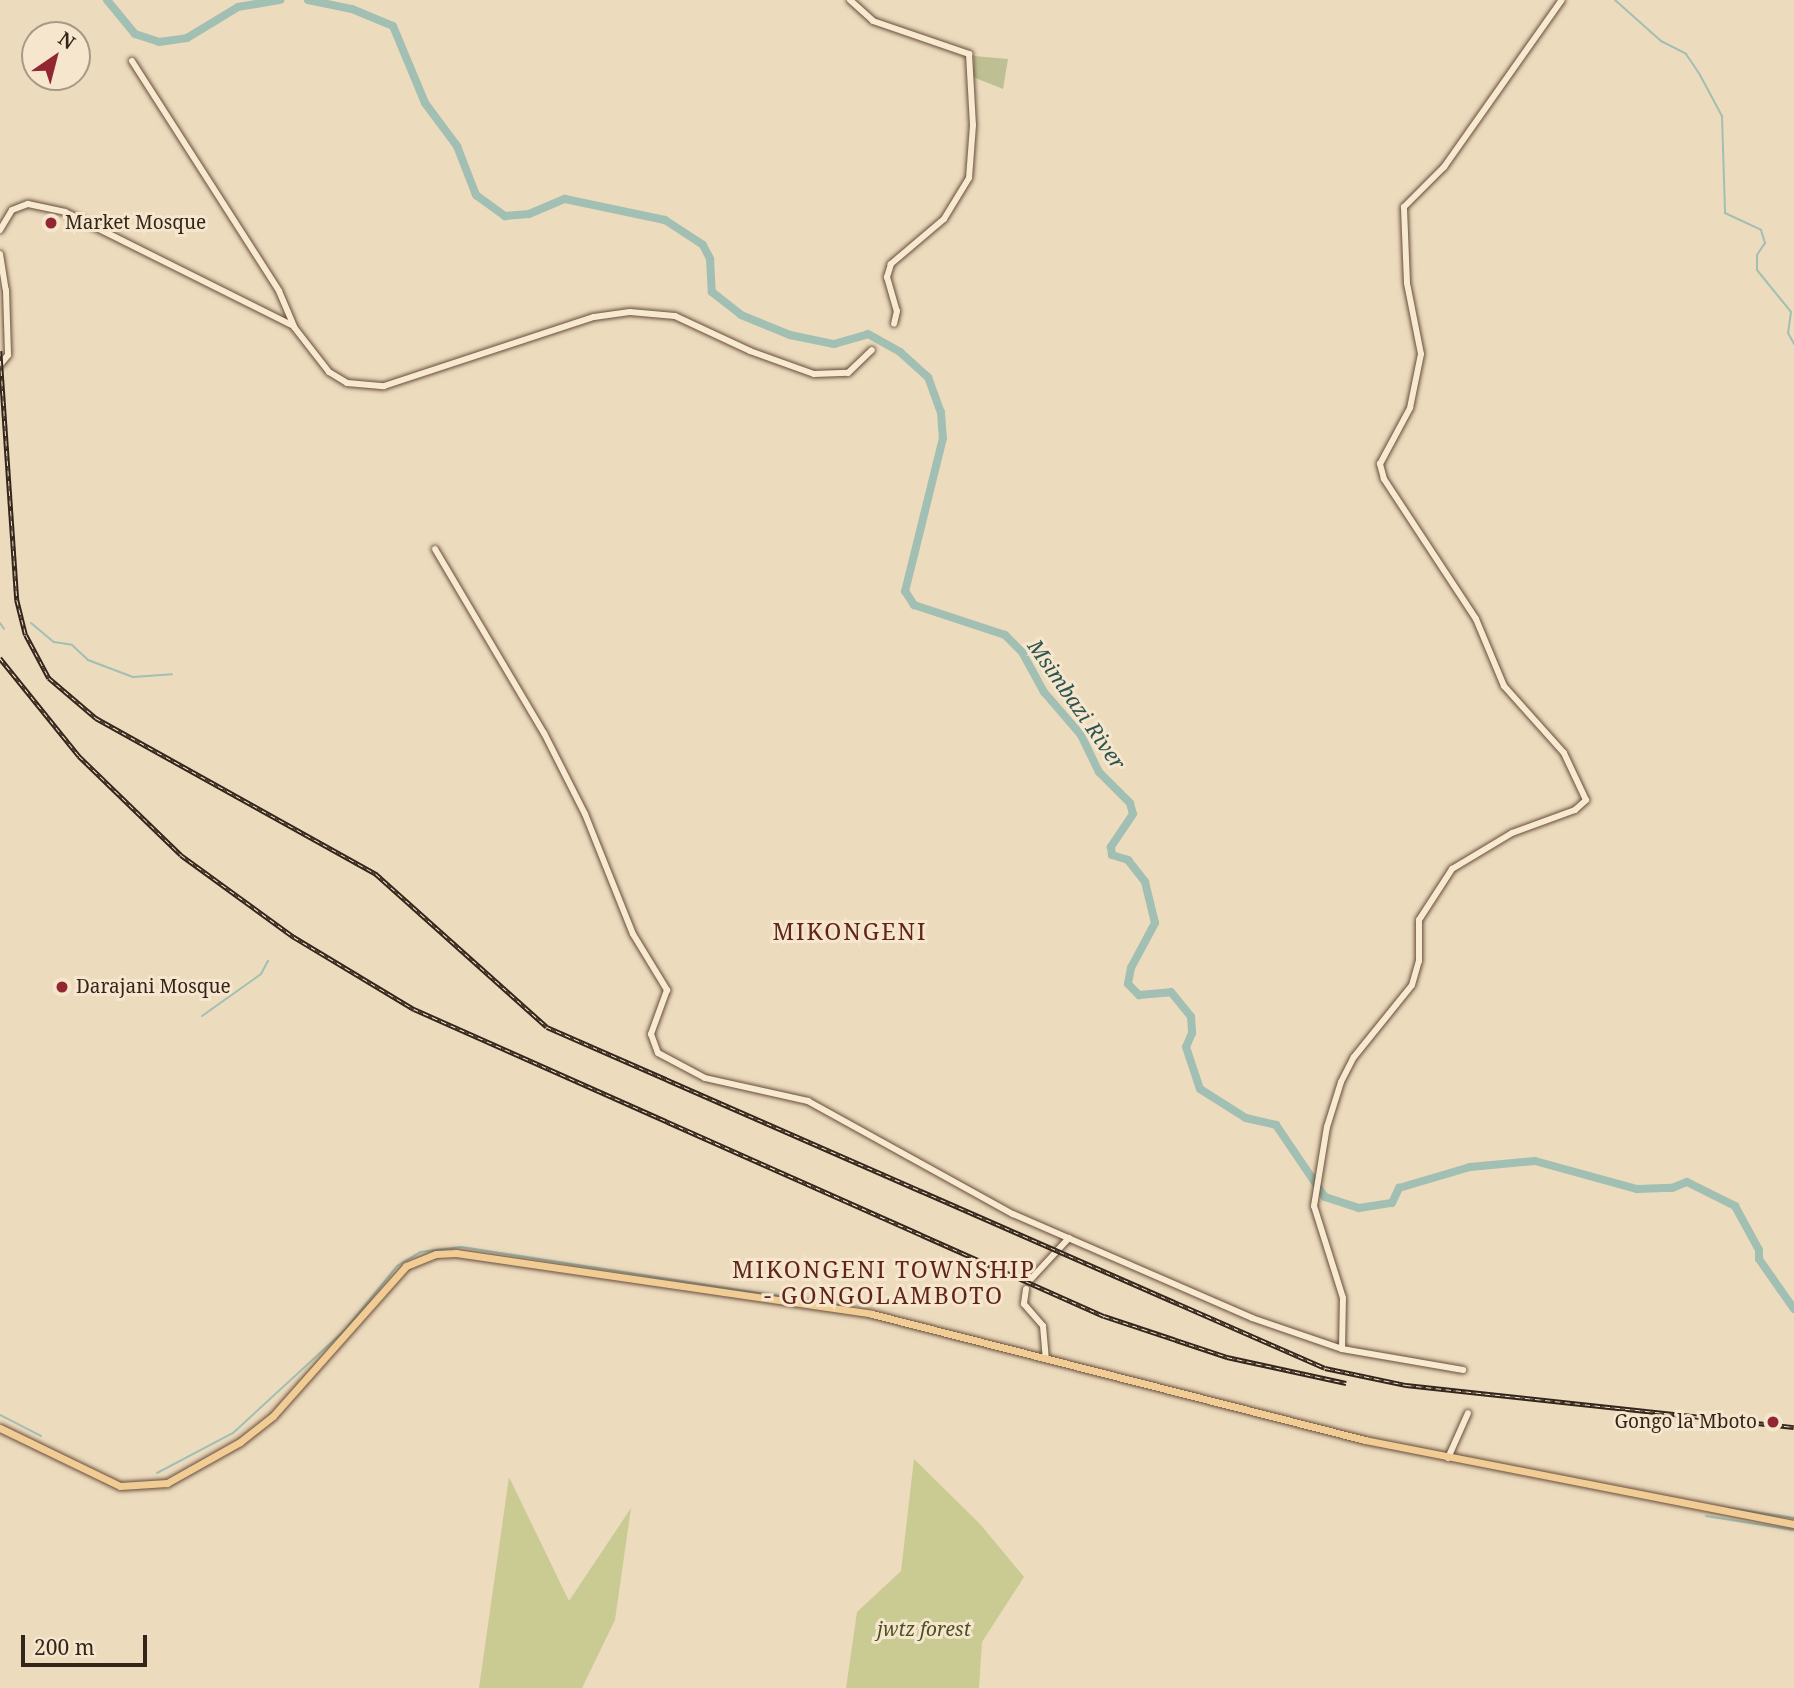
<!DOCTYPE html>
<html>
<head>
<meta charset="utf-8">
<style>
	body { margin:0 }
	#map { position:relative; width:1794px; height:1688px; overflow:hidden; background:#eddbbe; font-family:"Noto Serif",serif }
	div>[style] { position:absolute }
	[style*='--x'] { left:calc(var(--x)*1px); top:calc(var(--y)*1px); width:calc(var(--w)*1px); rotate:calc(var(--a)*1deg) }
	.green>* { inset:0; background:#c9cb92 }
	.cemetery>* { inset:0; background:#bebf92 }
	.stream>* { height:2px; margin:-1px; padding:0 1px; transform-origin:1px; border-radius:1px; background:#a1bfb3 }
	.river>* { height:8px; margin:-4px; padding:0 4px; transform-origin:4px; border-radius:4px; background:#a1bfb3 }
	.roads { filter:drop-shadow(0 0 2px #674d3a) drop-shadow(0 0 2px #674d3a) }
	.secondary>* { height:6px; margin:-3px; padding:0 3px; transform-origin:3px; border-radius:3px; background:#f8e9d1 }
	.primary>* { height:7px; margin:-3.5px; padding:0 3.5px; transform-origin:3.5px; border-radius:3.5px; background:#f1cc94 }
	.rail>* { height:4.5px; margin-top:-2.25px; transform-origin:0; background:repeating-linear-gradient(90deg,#f5e6cd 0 5px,#34251b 0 10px); box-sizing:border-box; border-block:2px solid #34251b }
	.dots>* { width:19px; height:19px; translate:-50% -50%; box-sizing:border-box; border:4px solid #f5e6cd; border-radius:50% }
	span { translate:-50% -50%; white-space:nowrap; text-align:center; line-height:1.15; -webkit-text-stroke:6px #f5e6cd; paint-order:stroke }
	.poi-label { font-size:19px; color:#34251b }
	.left { translate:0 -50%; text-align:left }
	.right { translate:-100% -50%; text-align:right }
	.park-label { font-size:19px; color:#495122; font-style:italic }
	.water-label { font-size:21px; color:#2b544e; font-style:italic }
	.quarter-label { font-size:23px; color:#61241b; letter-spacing:2px }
	.north { position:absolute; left:21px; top:21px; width:70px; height:70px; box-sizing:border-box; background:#f5e6cd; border:2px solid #a89986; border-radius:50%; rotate:35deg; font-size:19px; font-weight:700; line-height:28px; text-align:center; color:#34251b }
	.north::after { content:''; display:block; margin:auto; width:24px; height:32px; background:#932731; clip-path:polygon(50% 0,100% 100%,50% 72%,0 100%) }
	.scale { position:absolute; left:21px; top:1635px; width:126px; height:32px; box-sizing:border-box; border:4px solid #34251b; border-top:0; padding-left:9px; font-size:21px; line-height:24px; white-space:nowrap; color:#34251b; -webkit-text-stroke:5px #f5e6cd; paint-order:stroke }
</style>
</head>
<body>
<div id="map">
	<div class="green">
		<div style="clip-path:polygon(914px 1459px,980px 1524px,1024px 1577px,982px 1642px,979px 1688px,846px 1688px,857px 1612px,901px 1571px)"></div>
		<div style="clip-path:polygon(509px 1477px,569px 1601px,631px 1508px,615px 1620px,582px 1688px,479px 1688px)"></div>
	</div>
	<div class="cemetery">
		<div style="clip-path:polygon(974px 56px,1008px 59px,1003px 89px,973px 77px)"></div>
	</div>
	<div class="stream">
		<div style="--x:1615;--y:0;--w:62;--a:41.7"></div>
		<div style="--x:1661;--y:41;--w:28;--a:27"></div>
		<div style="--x:1686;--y:54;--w:25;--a:56"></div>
		<div style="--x:1700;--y:75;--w:47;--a:61.8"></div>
		<div style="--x:1722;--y:116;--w:97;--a:88.2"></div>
		<div style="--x:1725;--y:213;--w:40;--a:25"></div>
		<div style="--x:1761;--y:230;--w:14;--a:73"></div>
		<div style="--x:1765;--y:243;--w:14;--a:124"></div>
		<div style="--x:1757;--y:255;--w:15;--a:90"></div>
		<div style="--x:1757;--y:270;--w:54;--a:51"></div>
		<div style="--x:1791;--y:312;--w:21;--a:98"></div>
		<div style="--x:1788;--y:333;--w:13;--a:61"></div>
		<div style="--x:0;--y:623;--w:7;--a:56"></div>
		<div style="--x:31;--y:623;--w:30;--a:40"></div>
		<div style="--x:54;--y:642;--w:18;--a:9"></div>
		<div style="--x:72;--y:645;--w:22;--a:43"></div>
		<div style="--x:88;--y:660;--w:48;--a:20.7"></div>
		<div style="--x:133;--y:677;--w:39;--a:-4"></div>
		<div style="--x:202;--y:1016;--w:72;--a:-35.4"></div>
		<div style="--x:261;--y:974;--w:15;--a:-62"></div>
		<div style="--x:0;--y:1415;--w:46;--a:27.1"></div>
		<div style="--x:157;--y:1473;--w:86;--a:-27.8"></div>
		<div style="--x:233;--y:1433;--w:154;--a:-42.6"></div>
		<div style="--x:346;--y:1329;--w:81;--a:-51"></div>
		<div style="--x:397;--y:1266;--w:27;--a:-31"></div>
		<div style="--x:420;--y:1252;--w:42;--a:-6.8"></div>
		<div style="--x:462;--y:1247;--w:394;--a:8.8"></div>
		<div style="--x:1728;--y:1508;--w:67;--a:8.6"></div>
		<div style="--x:1706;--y:1516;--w:89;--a:9"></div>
	</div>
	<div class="river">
		<div style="--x:107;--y:0;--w:44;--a:50.5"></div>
		<div style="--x:135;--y:34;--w:25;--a:18"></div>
		<div style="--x:159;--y:42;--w:28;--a:-8"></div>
		<div style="--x:187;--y:38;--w:60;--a:-31.3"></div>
		<div style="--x:238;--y:7;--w:43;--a:-9.5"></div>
		<div style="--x:308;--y:0;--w:45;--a:11.6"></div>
		<div style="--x:352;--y:9;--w:44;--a:22.5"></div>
		<div style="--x:393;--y:26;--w:83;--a:67.4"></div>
		<div style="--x:425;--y:103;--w:54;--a:53.3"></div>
		<div style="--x:457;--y:146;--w:53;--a:68.8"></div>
		<div style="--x:476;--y:195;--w:36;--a:36"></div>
		<div style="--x:505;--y:216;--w:24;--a:-5"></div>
		<div style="--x:529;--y:214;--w:39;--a:-23"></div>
		<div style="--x:565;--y:199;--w:102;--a:11.9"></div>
		<div style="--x:665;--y:220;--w:45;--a:33.3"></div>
		<div style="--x:703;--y:245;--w:16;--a:63"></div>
		<div style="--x:710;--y:259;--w:33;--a:87"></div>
		<div style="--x:712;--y:292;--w:37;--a:38"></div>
		<div style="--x:741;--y:315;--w:53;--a:22.2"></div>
		<div style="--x:790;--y:335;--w:45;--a:11.6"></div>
		<div style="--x:834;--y:344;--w:35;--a:-16"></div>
		<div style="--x:868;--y:334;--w:37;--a:29"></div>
		<div style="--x:900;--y:352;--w:38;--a:42"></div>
		<div style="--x:928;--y:377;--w:37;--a:70"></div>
		<div style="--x:941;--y:412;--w:26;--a:86"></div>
		<div style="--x:943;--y:438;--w:158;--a:103.9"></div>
		<div style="--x:905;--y:591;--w:17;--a:57"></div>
		<div style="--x:914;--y:605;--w:96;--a:18.2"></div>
		<div style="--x:1005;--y:635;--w:24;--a:45"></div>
		<div style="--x:1022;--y:652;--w:46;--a:61.2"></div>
		<div style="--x:1044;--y:692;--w:57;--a:49.3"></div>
		<div style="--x:1081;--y:735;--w:41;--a:64.1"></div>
		<div style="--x:1099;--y:772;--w:44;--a:45"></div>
		<div style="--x:1130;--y:803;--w:11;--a:75"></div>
		<div style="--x:1133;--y:814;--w:40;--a:124"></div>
		<div style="--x:1111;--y:847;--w:8;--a:83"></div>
		<div style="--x:1112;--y:855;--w:17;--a:17"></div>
		<div style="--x:1128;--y:860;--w:28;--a:52"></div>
		<div style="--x:1145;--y:882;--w:42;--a:76.3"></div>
		<div style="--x:1155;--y:923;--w:51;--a:118.1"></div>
		<div style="--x:1131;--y:968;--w:16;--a:101"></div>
		<div style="--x:1128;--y:984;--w:16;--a:45"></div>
		<div style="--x:1139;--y:995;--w:32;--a:-5"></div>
		<div style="--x:1171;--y:992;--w:32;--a:51"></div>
		<div style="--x:1191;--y:1017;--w:16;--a:86"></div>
		<div style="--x:1192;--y:1033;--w:15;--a:113"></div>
		<div style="--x:1186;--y:1047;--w:44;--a:71.6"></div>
		<div style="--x:1200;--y:1089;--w:54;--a:32.2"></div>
		<div style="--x:1246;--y:1118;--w:31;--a:13"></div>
		<div style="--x:1276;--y:1125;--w:87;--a:55.8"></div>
		<div style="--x:1325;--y:1197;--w:36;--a:18"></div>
		<div style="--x:1359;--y:1208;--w:33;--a:-9"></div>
		<div style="--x:1392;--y:1203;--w:17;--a:-65"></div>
		<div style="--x:1399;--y:1188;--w:74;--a:-16.5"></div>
		<div style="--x:1470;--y:1167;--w:65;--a:-5.3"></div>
		<div style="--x:1535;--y:1161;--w:106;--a:15.4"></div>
		<div style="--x:1637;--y:1189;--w:35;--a:-2"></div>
		<div style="--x:1672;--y:1188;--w:16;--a:-22"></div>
		<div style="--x:1687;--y:1182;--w:54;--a:26.6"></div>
		<div style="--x:1735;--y:1206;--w:50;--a:61.4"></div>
		<div style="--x:1759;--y:1250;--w:9;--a:90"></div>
		<div style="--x:1759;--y:1259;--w:61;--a:55"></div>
	</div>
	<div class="roads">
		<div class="secondary">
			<div style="--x:850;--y:0;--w:31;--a:42"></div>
			<div style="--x:873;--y:21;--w:102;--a:19"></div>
			<div style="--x:969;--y:54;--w:71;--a:86.8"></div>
			<div style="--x:973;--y:125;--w:53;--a:94.3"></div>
			<div style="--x:969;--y:178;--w:48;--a:121.4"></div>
			<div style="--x:944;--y:219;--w:70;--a:139.7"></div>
			<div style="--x:891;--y:264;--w:14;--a:107"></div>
			<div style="--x:887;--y:277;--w:35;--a:74"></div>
			<div style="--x:897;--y:311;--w:13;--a:103"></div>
			<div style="--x:132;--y:61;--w:273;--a:57.4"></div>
			<div style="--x:279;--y:291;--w:39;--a:67"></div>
			<div style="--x:294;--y:327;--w:57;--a:52.1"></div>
			<div style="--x:329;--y:372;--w:21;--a:31"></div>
			<div style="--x:347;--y:383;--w:37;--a:5"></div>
			<div style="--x:384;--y:386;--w:221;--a:-18.2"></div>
			<div style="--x:594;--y:317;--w:36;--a:-8"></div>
			<div style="--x:630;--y:312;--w:45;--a:5.1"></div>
			<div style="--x:675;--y:316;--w:83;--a:25"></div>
			<div style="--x:750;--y:351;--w:68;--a:19.8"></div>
			<div style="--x:814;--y:374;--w:34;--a:-2"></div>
			<div style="--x:848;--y:373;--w:33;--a:-44"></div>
			<div style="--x:0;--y:230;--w:23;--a:-59"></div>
			<div style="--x:12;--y:210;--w:17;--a:-21"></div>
			<div style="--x:28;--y:204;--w:38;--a:12"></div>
			<div style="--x:65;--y:212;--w:254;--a:26.5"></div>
			<div style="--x:0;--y:254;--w:36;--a:81"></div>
			<div style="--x:6;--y:290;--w:65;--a:88.2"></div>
			<div style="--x:8;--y:355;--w:13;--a:129"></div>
			<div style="--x:435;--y:549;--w:214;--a:59.4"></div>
			<div style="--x:544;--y:733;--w:91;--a:63.2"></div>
			<div style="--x:585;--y:814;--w:129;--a:68.2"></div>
			<div style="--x:633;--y:934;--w:66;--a:58.7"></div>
			<div style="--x:667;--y:990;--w:47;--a:110"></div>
			<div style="--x:651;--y:1034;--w:20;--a:70"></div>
			<div style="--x:658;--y:1053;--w:53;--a:28"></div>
			<div style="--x:705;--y:1078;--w:106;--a:12.6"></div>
			<div style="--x:808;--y:1101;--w:234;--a:28.9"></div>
			<div style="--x:1013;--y:1214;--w:261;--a:23.5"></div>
			<div style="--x:1252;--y:1318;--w:95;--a:19"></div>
			<div style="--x:1342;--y:1349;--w:123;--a:9.8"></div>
			<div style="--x:1031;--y:1279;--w:56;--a:-47.2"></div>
			<div style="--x:1026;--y:1289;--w:15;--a:98"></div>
			<div style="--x:1024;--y:1304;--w:29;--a:49"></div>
			<div style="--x:1043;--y:1326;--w:33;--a:85"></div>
			<div style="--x:1342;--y:1349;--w:51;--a:-88.9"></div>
			<div style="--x:1343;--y:1298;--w:96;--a:-107.5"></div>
			<div style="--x:1314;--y:1206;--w:80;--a:-80.7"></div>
			<div style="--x:1327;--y:1127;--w:47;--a:-72.7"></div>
			<div style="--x:1341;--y:1082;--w:28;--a:-63"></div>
			<div style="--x:1354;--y:1057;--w:92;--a:-51.1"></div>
			<div style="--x:1412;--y:985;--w:25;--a:-74"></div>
			<div style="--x:1419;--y:961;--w:41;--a:-90"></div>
			<div style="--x:1419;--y:920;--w:61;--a:-57.1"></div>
			<div style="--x:1452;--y:869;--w:70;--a:-31"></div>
			<div style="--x:1512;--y:833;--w:67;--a:-20.1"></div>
			<div style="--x:1575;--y:810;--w:15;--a:-42"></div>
			<div style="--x:1586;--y:800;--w:52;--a:-115.1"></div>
			<div style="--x:1564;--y:753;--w:90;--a:-131.8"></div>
			<div style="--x:1504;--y:686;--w:73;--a:-112.7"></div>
			<div style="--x:1476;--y:619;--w:168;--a:-123.3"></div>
			<div style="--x:1384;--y:479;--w:16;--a:-105"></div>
			<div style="--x:1380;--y:464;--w:64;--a:-61.8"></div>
			<div style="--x:1410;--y:408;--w:55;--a:-78.5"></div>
			<div style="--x:1421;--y:354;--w:72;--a:-101.2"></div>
			<div style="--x:1407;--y:283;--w:76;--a:-92.3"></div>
			<div style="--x:1404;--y:207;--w:57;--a:-45"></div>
			<div style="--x:1444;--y:167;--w:204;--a:-54.8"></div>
			<div style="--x:1448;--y:1458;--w:49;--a:-66"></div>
		</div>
		<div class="primary">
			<div style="--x:0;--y:1428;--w:133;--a:25.8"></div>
			<div style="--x:120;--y:1486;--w:47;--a:-3.7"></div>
			<div style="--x:167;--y:1483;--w:84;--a:-29.3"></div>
			<div style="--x:240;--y:1442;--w:42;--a:-38.2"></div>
			<div style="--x:273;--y:1416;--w:200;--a:-48.4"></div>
			<div style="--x:406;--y:1266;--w:32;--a:-22"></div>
			<div style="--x:436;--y:1254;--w:20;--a:-3"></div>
			<div style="--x:456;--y:1253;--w:420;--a:8.3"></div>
			<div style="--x:872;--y:1314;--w:509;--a:14.34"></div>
			<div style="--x:1365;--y:1440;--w:437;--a:11.1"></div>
		</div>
	</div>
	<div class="rail">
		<div style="--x:0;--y:351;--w:250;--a:86.1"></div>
		<div style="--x:17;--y:600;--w:36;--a:76"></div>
		<div style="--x:26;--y:635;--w:49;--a:61.9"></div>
		<div style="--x:49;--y:678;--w:62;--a:40.4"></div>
		<div style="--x:96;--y:718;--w:321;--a:29.1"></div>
		<div style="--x:376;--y:874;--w:229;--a:41.8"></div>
		<div style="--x:547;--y:1027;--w:849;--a:23.67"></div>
		<div style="--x:1325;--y:1368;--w:83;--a:11.9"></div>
		<div style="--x:1406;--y:1385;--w:390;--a:6.2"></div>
		<div style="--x:0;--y:658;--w:126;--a:51.1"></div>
		<div style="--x:79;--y:756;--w:142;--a:44.1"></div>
		<div style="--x:181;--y:855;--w:140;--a:36"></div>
		<div style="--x:294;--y:937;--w:140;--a:31"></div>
		<div style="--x:414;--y:1009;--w:755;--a:23.99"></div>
		<div style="--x:1104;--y:1316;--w:130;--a:18.4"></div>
		<div style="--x:1227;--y:1357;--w:122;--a:12.3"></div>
	</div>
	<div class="dots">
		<div style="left:51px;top:223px;background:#932731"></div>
		<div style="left:62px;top:987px;background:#932731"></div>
		<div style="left:1773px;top:1422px;background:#932731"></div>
	</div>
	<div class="poi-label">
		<span class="left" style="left:65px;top:223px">Market Mosque</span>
		<span class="left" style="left:76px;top:987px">Darajani Mosque</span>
		<span class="right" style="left:1757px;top:1422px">Gongo la Mboto</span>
	</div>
	<div class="park-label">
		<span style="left:924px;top:1630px">jwtz forest</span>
	</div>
	<div class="water-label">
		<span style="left:1077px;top:704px;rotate:55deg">Msimbazi River</span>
	</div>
	<div class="quarter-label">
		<span style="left:850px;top:931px">MIKONGENI</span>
		<span style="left:884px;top:1282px">MIKONGENI TOWNSHIP<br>- GONGOLAMBOTO</span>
	</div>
	<div class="north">N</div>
	<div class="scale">200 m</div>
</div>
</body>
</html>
